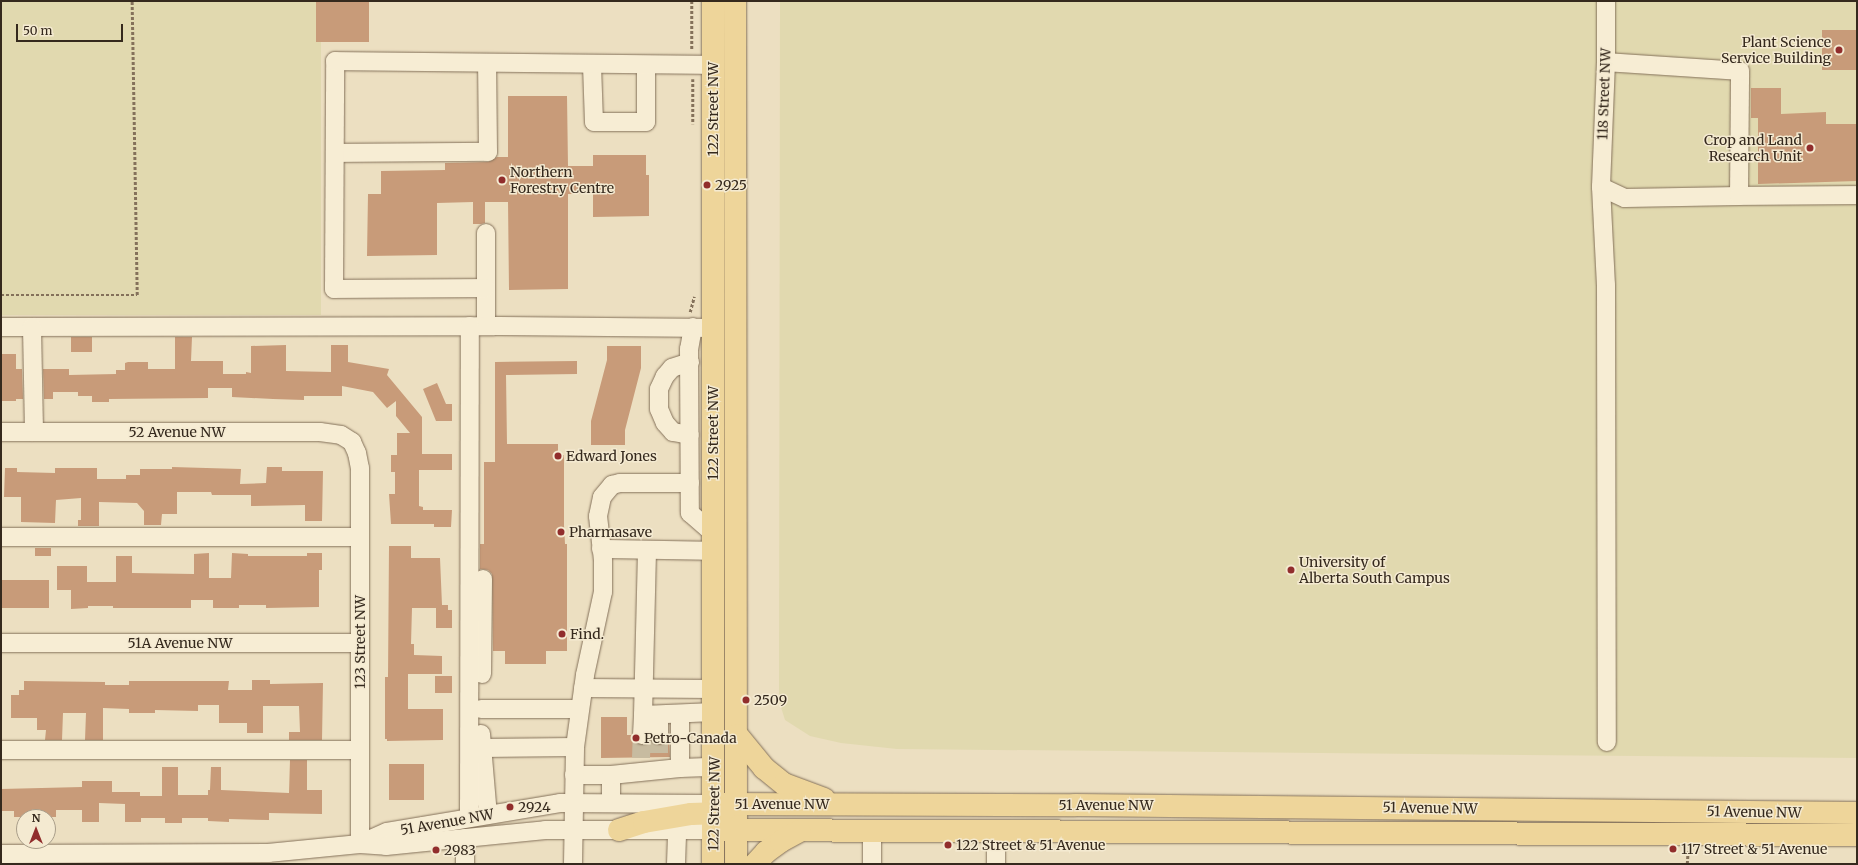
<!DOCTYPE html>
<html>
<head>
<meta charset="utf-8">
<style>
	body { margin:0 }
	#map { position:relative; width:1858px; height:865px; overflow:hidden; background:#ecdfc1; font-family:Merriweather,serif }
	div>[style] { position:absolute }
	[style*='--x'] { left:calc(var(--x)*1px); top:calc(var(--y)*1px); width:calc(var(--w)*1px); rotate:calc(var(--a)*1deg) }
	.farmland>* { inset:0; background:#e1d9af; transform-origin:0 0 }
	.building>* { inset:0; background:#c89b79; transform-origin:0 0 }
	.minor-tunnel>* { height:18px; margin-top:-9px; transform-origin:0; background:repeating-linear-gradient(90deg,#c7bba0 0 18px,transparent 0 27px) }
	.path>* { height:2.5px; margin-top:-1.25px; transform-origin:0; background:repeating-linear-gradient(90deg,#84715a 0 3px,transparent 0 5px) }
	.roads { filter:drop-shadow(0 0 1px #84715a) drop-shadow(0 0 1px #84715a) }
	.minor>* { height:18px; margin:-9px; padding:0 9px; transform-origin:9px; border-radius:9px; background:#f7edd4 }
	.major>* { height:22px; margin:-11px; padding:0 11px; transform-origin:11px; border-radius:11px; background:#eed59a }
	.dots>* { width:11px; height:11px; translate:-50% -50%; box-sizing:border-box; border:2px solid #f4ead1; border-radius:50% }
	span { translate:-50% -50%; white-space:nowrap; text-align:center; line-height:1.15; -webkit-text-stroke:3px #f4ead1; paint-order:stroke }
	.poi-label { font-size:14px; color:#35291d }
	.right { translate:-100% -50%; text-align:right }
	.left { translate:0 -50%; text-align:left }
	.street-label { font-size:14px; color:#35291d }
	.frame { position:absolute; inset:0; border:2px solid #35291d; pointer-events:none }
	.north { position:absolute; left:16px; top:809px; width:40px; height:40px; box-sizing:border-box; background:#f4ead1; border:1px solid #a89d89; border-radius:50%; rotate:0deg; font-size:11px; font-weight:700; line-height:16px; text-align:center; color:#35291d }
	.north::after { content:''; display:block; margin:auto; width:14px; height:18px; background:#912d2c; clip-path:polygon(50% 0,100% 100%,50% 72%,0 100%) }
	.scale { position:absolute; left:16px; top:24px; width:107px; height:18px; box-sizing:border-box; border:2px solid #35291d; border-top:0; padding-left:5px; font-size:12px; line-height:14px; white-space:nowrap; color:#35291d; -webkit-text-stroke:3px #f4ead1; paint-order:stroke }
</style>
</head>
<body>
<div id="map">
	<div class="farmland">
		<div style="left:1px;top:1px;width:320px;height:314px"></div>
		<div style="clip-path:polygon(780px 1px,1857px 1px,1857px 758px,897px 749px,841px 743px,810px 736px,785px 720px,779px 701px)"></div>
	</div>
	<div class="building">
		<div style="left:316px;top:1px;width:53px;height:41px"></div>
		<div style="left:1822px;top:30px;width:35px;height:40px"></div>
		<div style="clip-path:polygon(1751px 88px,1781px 88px,1781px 114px,1826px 112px,1826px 124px,1857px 124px,1857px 181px,1758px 184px,1758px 118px,1751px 118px)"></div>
		<div style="clip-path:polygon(508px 96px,567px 96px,568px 166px,593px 166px,593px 155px,646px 155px,646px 175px,649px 175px,649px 216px,593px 217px,593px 194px,568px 194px,568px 289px,509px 290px,508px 202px,485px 202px,485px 223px,481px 224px,473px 224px,473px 202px,437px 203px,437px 255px,367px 256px,368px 194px,381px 194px,381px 171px,445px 170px,445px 163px,488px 162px,497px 157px,508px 157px)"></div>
		<div style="left:71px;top:337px;width:21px;height:15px"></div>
		<div style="clip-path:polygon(175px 337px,192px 337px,191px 361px,223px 361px,223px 374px,246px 374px,246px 372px,251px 373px,251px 346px,286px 345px,286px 371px,331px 372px,331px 345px,348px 345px,348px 362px,389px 369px,387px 375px,422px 417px,422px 454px,452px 454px,452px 470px,419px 470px,419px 506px,423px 507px,423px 510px,452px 510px,451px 527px,434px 527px,434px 524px,391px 524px,389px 494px,395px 494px,395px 472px,391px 472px,391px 455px,397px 455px,397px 433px,410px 433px,396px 416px,396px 401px,387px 408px,373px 392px,342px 386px,342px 396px,304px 396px,304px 400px,273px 399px,232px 397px,232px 388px,208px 388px,208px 398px,109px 399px,109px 402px,92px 402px,92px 396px,78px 396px,78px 392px,53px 392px,53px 399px,44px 399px,43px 369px,69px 369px,69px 375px,116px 374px,116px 370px,125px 370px,125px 363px,128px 362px,148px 362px,148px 369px,175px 369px)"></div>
		<div style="clip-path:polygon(607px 346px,641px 346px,641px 368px,625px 430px,625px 445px,591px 445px,591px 421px,607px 360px)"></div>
		<div style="clip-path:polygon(1px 354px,16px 354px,16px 369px,22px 369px,23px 399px,16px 399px,16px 401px,1px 401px)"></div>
		<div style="clip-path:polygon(577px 361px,577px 374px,506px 375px,507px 444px,558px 444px,558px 455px,564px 455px,564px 525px,565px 544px,567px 544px,567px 651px,546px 651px,546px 664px,505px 664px,505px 651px,493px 651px,492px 574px,488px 570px,480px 569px,480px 544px,484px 544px,484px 462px,495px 462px,495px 362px)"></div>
		<div style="clip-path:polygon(437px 383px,446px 404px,452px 404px,452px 421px,436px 421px,423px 389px)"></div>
		<div style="clip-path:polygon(172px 467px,241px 469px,240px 484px,266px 483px,267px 467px,282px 467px,282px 471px,323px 471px,322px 521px,305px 521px,305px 505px,251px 506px,251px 495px,212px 495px,211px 492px,177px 492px,177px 514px,162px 514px,161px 525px,144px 525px,144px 511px,137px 503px,99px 502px,99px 526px,78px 526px,78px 520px,81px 520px,81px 498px,56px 500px,55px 523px,21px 522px,21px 497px,4px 497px,5px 468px,17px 468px,17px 472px,55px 473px,55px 468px,97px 468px,97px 479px,126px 479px,126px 475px,140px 475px,140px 469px,172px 469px)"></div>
		<div style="clip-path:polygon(389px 546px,411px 546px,411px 558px,440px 558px,442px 605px,448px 605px,448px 610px,452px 610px,452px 628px,436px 628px,436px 608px,412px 608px,411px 644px,414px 644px,414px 655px,442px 656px,442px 674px,408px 674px,408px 709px,443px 709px,443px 740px,387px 741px,387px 739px,385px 739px,385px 677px,388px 677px)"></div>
		<div style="left:35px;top:548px;width:16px;height:8px"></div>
		<div style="clip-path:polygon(209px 553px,209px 578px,231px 578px,232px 553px,248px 554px,248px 556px,307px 556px,307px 553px,322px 553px,322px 570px,319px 570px,319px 607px,266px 608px,266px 605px,239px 605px,239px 608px,213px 608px,213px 600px,191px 600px,191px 608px,113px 608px,113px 606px,88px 606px,88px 608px,71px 609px,71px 590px,57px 590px,57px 566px,87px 566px,87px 582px,116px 582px,116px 556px,132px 556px,132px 573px,194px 574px,194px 554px)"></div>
		<div style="left:1px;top:580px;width:48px;height:28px"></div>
		<div style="left:435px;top:676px;width:17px;height:17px"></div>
		<div style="clip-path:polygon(252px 680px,270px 680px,270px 684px,323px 683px,322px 740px,289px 740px,289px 732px,300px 732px,299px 706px,263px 706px,263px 733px,247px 733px,247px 723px,219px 723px,219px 705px,198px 705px,198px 711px,155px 710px,155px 713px,129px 713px,129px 709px,103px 708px,103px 740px,85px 740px,86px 713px,63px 713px,62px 740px,45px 740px,46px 730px,37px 730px,37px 718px,11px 718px,11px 695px,19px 695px,19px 690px,24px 690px,24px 681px,105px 682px,105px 685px,129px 685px,129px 681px,229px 681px,228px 690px,252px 690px)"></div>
		<div style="clip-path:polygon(601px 717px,627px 717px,627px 735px,632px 735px,636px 744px,641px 745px,646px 744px,651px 741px,659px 745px,664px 744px,669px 736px,670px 757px,601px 758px)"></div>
		<div style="clip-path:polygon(290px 760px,307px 760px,307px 790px,322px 790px,322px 814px,269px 813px,269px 820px,229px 819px,229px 822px,208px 821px,208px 818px,182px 818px,182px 823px,165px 823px,165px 818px,141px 818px,141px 822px,125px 822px,125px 804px,99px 803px,99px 822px,82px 822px,82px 810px,56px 810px,56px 817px,14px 817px,14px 811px,1px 811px,1px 789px,82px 787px,82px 781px,112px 781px,112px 792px,140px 792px,140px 796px,162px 796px,162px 767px,178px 767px,178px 795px,208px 795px,208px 790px,210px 790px,211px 767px,221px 767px,221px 790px,289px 793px)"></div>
		<div style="left:389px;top:764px;width:35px;height:36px"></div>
	</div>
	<div class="minor-tunnel">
		<div style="--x:659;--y:735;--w:23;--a:90"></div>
		<div style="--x:641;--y:758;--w:23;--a:-88"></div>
	</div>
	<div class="path">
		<div style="--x:692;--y:1;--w:49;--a:90"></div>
		<div style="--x:693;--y:79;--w:45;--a:90"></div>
		<div style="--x:1;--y:295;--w:136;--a:0"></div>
		<div style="--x:137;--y:295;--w:294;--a:-91"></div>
		<div style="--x:690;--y:312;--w:16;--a:-75"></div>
		<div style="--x:1687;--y:864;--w:13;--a:-86"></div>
	</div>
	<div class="roads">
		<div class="minor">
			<div style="--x:1606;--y:1;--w:61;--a:90"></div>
			<div style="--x:1606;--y:62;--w:125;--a:92.3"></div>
			<div style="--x:1601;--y:187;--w:98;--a:87.1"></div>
			<div style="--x:1606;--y:285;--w:457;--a:89.9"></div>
			<div style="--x:592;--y:65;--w:57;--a:88"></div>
			<div style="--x:594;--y:122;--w:52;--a:0"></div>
			<div style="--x:646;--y:122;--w:57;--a:-90"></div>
			<div style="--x:335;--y:153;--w:153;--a:-0.4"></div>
			<div style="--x:488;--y:152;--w:89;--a:-90.6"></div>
			<div style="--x:1601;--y:187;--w:26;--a:25"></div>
			<div style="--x:1625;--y:198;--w:114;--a:-1"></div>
			<div style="--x:1739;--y:196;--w:125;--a:-89.5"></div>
			<div style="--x:1740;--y:71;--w:134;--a:-176.2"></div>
			<div style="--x:1739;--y:196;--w:118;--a:-0.5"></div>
			<div style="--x:486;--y:233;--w:93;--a:90"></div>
			<div style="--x:486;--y:288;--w:152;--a:179.6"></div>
			<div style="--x:334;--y:289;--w:228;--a:-89.7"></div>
			<div style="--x:335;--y:61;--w:378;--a:0.6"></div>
			<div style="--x:1;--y:327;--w:493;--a:-0.1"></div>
			<div style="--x:494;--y:326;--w:219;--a:0.5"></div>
			<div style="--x:32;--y:327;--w:105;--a:88.9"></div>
			<div style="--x:693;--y:327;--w:22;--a:100"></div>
			<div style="--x:689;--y:349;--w:164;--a:89.7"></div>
			<div style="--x:690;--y:513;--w:30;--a:41"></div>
			<div style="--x:690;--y:362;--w:19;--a:162"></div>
			<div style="--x:672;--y:368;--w:11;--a:131"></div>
			<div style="--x:665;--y:376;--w:14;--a:115"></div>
			<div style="--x:659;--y:389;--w:20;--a:90"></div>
			<div style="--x:659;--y:409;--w:15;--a:67"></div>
			<div style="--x:665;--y:423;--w:12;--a:48"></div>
			<div style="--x:673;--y:432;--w:17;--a:10"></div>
			<div style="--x:1;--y:432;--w:319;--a:0"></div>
			<div style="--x:320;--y:432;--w:21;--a:8"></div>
			<div style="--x:341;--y:435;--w:13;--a:32"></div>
			<div style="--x:352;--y:442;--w:12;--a:66"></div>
			<div style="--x:357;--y:453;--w:15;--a:79"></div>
			<div style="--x:360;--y:468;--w:376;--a:90"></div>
			<div style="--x:1;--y:537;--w:359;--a:0"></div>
			<div style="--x:601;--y:549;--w:112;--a:1"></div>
			<div style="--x:1;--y:643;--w:359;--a:0"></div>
			<div style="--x:482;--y:674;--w:95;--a:-89.4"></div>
			<div style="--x:583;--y:688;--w:131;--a:0.4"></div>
			<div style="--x:481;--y:709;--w:98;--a:0"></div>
			<div style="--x:680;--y:714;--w:54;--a:90"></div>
			<div style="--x:643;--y:715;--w:165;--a:-88.6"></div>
			<div style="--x:659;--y:715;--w:20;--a:90"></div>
			<div style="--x:481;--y:734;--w:81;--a:85.1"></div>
			<div style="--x:642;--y:735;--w:20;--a:-87"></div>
			<div style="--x:643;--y:715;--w:71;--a:-2.4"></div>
			<div style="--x:481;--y:748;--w:94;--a:-0.6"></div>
			<div style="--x:1;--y:750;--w:359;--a:0"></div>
			<div style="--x:574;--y:775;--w:37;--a:0"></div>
			<div style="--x:611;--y:775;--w:27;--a:90"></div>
			<div style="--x:611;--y:775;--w:69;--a:-5.8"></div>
			<div style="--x:680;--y:768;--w:35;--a:-2"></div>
			<div style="--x:469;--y:818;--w:492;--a:-89.9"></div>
			<div style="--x:872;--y:831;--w:33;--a:90"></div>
			<div style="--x:996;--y:832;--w:32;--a:90"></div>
			<div style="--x:362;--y:843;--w:27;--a:-24"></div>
			<div style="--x:387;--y:832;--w:175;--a:-9.5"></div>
			<div style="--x:560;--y:803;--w:150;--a:0.4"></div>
			<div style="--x:1;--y:854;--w:267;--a:-0.2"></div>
			<div style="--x:268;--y:853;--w:92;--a:-5.6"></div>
			<div style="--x:360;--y:844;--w:26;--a:4"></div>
			<div style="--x:386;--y:846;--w:160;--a:-5.7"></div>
			<div style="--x:545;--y:830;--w:169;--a:0"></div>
			<div style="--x:465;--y:864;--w:26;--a:-90"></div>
			<div style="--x:573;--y:864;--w:117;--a:-89"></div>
			<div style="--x:575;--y:747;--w:73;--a:-82.1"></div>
			<div style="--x:585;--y:675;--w:85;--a:-77.8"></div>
			<div style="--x:603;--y:592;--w:32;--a:-90"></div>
			<div style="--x:603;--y:560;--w:44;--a:-96.5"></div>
			<div style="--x:598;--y:516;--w:19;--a:-78"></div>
			<div style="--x:602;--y:497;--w:16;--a:-50"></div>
			<div style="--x:612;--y:485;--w:8;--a:-14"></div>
			<div style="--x:620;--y:483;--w:70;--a:0"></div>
			<div style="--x:676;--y:864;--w:34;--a:-88"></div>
		</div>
		<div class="major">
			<div style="--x:713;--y:1;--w:863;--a:90"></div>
			<div style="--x:735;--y:1;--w:863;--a:89.93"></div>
			<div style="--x:737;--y:735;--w:43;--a:50.7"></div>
			<div style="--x:764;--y:768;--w:26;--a:39"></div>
			<div style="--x:784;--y:784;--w:43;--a:20.6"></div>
			<div style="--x:715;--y:804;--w:360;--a:0.2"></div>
			<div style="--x:1075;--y:805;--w:782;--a:0.59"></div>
			<div style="--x:619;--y:830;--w:26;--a:-18"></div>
			<div style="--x:644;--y:822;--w:48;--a:-9.7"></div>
			<div style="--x:691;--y:814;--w:23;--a:-2"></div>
			<div style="--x:714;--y:813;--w:14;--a:-21"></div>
			<div style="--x:714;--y:830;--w:1143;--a:0.25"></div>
			<div style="--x:755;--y:864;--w:16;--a:-47"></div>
			<div style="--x:766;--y:852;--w:19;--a:-36"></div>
			<div style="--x:781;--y:841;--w:21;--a:-28"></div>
		</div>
	</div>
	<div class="dots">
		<div style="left:1839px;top:50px;background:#912d2c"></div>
		<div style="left:1810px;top:148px;background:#912d2c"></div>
		<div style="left:502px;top:180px;background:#912d2c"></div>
		<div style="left:707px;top:185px;background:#912d2c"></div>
		<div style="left:558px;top:456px;background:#912d2c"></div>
		<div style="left:561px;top:532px;background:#912d2c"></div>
		<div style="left:1291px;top:570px;background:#912d2c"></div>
		<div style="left:562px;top:634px;background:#912d2c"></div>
		<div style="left:746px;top:700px;background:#912d2c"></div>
		<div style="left:636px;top:738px;background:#912d2c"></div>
		<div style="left:510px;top:807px;background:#912d2c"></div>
		<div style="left:948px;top:845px;background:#912d2c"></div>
		<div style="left:1673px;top:849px;background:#912d2c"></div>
		<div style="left:436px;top:850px;background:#912d2c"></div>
	</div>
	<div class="poi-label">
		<span class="right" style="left:1831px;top:50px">Plant Science<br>Service Building</span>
		<span class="right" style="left:1802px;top:148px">Crop and Land<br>Research Unit</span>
		<span class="left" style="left:510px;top:180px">Northern<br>Forestry Centre</span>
		<span class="left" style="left:715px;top:185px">2925</span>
		<span class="left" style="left:566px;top:456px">Edward Jones</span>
		<span class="left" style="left:569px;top:532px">Pharmasave</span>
		<span class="left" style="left:1299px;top:570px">University of<br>Alberta South Campus</span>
		<span class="left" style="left:570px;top:634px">Find.</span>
		<span class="left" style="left:754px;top:700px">2509</span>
		<span class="left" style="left:644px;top:738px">Petro-Canada</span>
		<span class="left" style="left:518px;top:807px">2924</span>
		<span class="left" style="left:956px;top:845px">122 Street &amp; 51 Avenue</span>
		<span class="left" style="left:1681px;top:849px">117 Street &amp; 51 Avenue</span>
		<span class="left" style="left:444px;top:850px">2983</span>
	</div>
	<div class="street-label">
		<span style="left:1604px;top:94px;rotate:-88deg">118 Street NW</span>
		<span style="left:713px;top:109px;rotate:-90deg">122 Street NW</span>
		<span style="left:177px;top:432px">52 Avenue NW</span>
		<span style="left:713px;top:433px;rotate:-90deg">122 Street NW</span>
		<span style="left:360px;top:642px;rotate:-90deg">123 Street NW</span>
		<span style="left:180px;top:643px">51A Avenue NW</span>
		<span style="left:714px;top:804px;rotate:-89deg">122 Street NW</span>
		<span style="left:782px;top:804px">51 Avenue NW</span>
		<span style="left:1106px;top:805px">51 Avenue NW</span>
		<span style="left:1430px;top:808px;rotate:1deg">51 Avenue NW</span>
		<span style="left:1754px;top:812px;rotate:1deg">51 Avenue NW</span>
		<span style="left:447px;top:822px;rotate:-10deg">51 Avenue NW</span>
	</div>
	<div class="frame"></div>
	<div class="north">N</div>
	<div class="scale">50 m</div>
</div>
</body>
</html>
